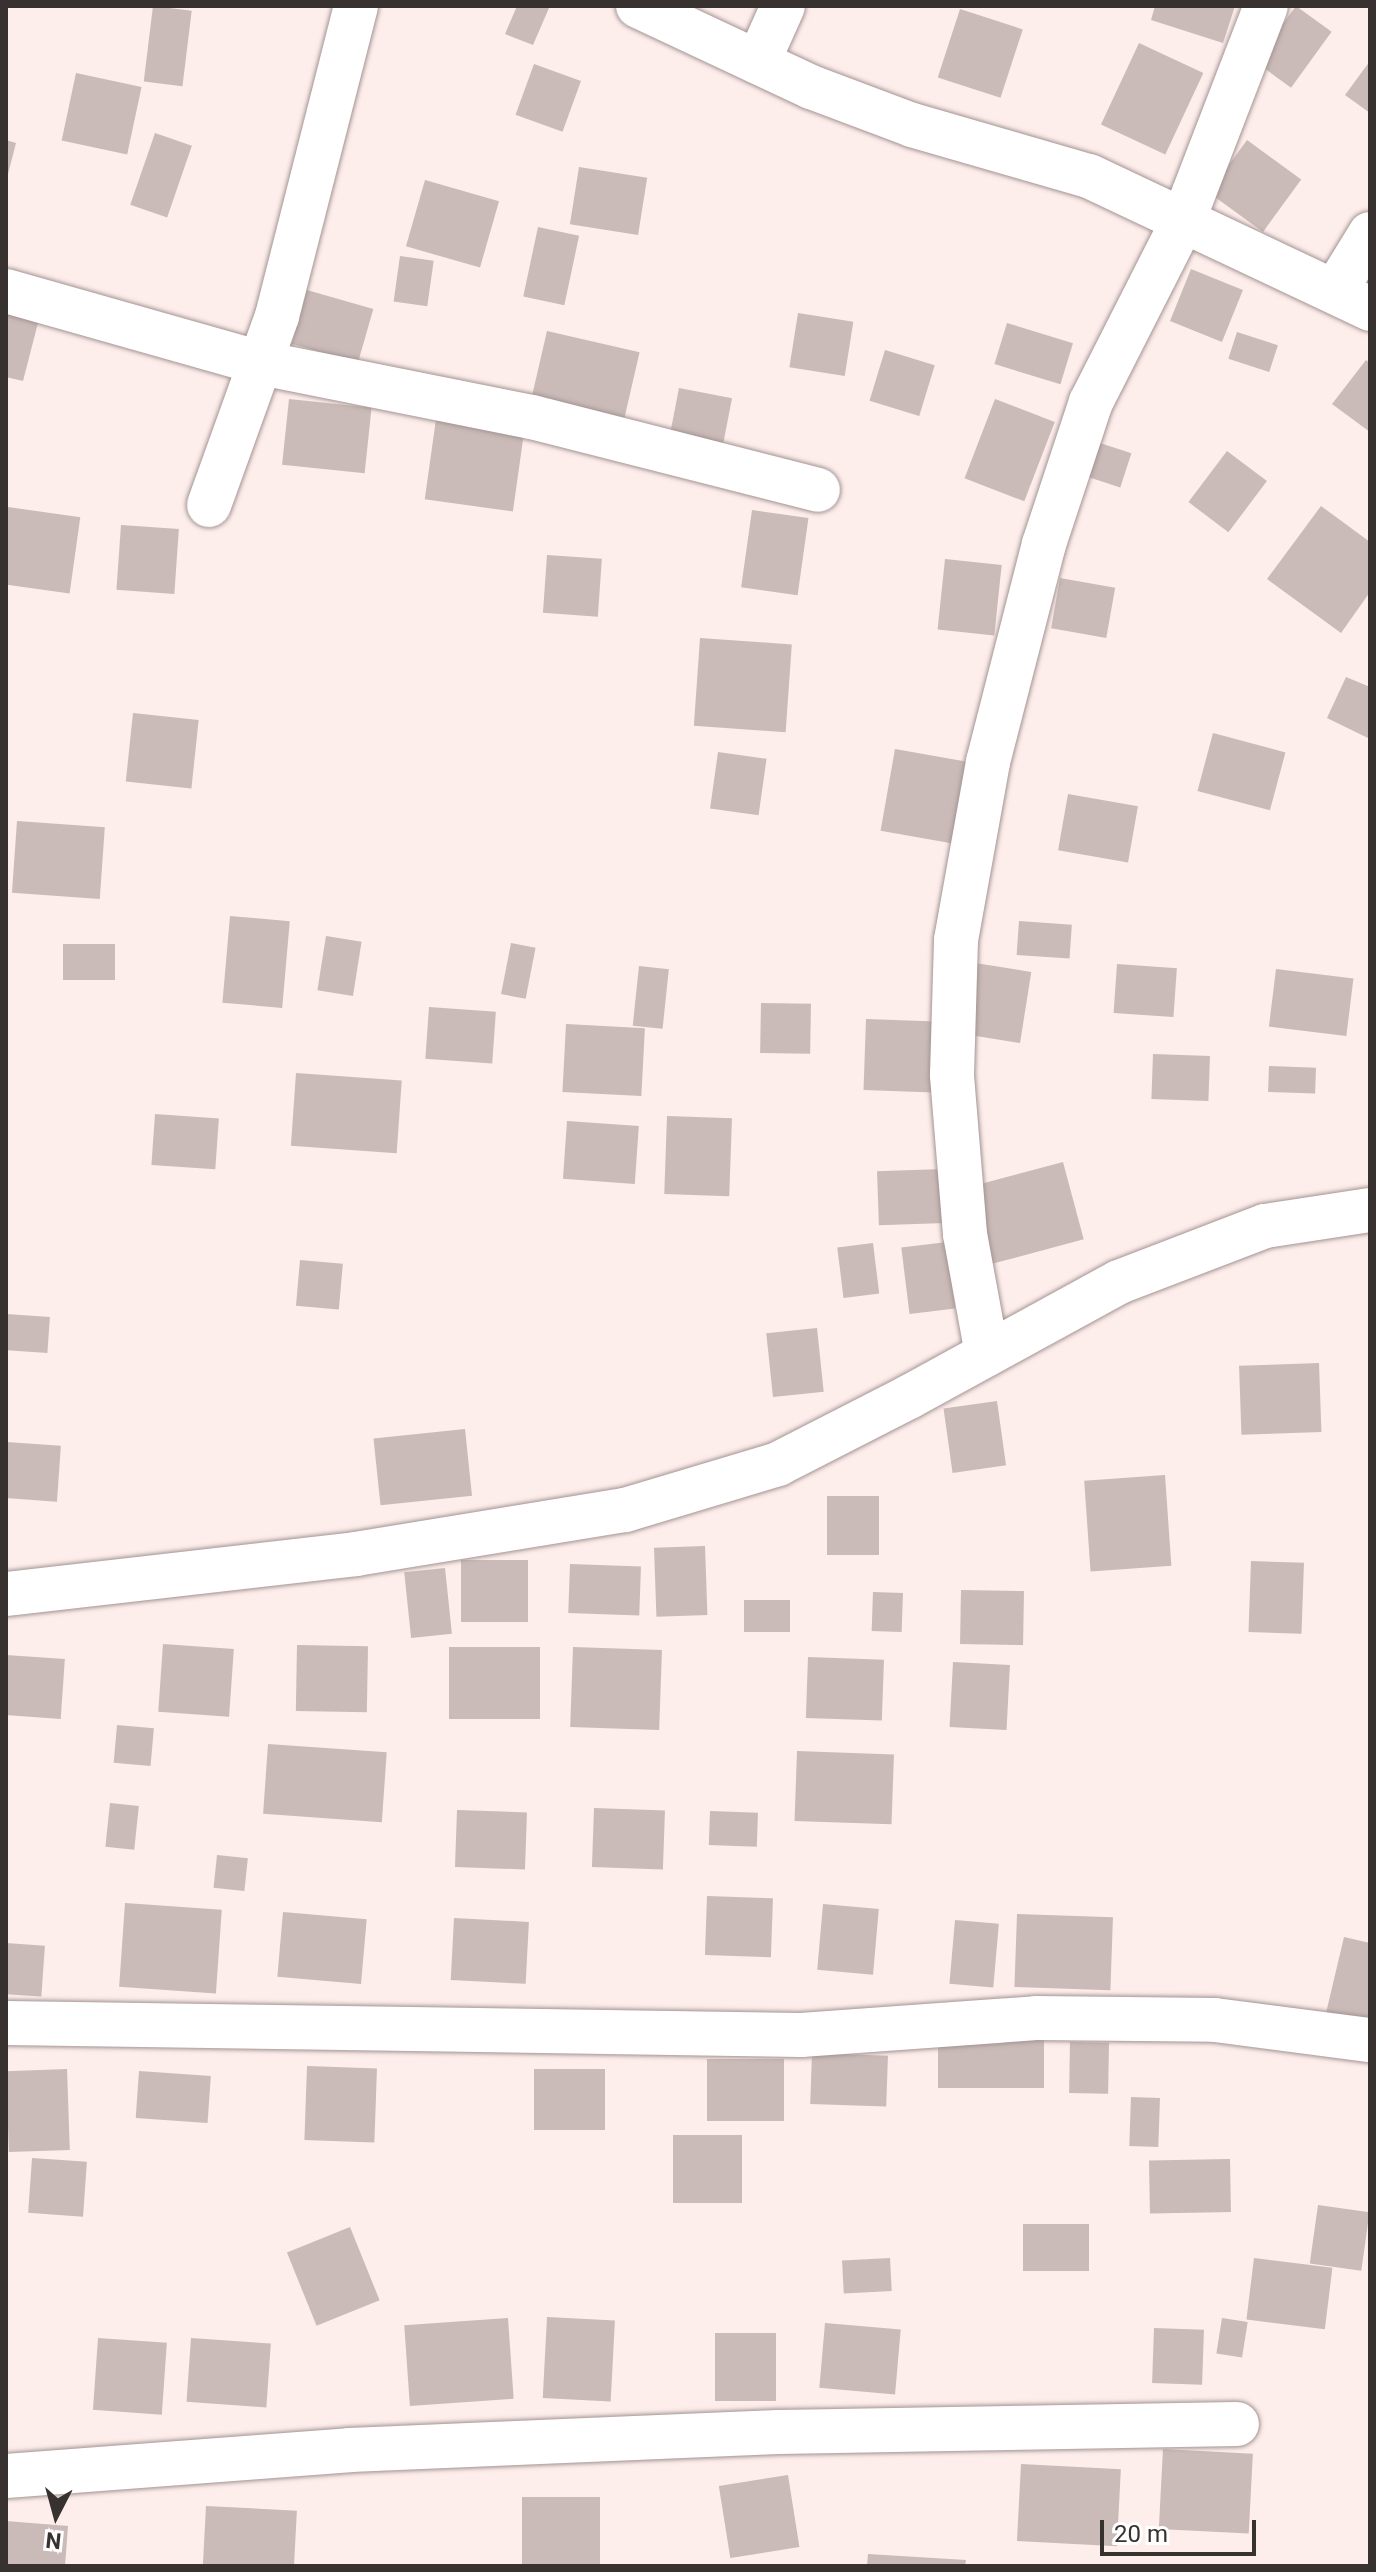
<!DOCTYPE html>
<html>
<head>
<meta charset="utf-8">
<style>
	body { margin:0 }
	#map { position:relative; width:1376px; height:2572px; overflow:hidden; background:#fdedeb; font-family:Roboto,sans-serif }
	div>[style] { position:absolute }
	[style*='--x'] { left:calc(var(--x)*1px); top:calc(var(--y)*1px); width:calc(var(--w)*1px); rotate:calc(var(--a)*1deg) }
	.building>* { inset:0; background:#cabab8; transform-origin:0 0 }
	.roads { filter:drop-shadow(0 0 2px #a39493) drop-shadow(0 0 2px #a39493) }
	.minor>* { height:44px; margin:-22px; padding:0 22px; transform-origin:22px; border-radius:22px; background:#fff }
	span { translate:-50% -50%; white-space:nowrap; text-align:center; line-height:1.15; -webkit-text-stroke:6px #fff; paint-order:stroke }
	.frame { position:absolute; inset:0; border:8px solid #373130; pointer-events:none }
	.north { position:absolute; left:16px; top:2476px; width:80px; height:80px; -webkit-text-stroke:6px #fff; paint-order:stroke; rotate:186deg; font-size:22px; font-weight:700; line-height:32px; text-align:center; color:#373130 }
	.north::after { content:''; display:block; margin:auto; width:28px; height:36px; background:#373130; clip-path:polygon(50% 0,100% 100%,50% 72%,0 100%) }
	.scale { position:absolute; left:1100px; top:2520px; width:156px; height:36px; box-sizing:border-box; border:4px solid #373130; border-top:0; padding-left:10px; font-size:24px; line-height:28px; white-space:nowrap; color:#373130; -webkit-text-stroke:6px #fff; paint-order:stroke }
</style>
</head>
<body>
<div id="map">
	<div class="building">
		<div style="left:153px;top:6px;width:39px;height:76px;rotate:7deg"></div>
		<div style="clip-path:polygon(517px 6px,549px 8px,533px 45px,505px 34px)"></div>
		<div style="clip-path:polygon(1155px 6px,1235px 6px,1223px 43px,1151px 20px)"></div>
		<div style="left:1296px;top:6px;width:44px;height:69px;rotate:36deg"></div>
		<div style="left:960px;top:9px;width:66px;height:72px;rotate:18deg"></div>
		<div style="left:1139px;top:43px;width:71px;height:90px;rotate:25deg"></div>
		<div style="clip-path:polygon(1370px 61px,1370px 113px,1345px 95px)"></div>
		<div style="left:534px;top:64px;width:50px;height:54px;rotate:20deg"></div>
		<div style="left:76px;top:73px;width:67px;height:69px;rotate:12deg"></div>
		<div style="left:155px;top:133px;width:39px;height:76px;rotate:19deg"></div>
		<div style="clip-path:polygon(6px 140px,16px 143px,7px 178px,6px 178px)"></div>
		<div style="left:1247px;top:140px;width:67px;height:65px;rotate:36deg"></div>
		<div style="left:579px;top:167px;width:69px;height:58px;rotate:9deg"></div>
		<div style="left:425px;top:180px;width:77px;height:69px;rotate:16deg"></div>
		<div style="left:538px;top:227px;width:42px;height:71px;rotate:12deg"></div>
		<div style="left:400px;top:256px;width:34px;height:46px;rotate:8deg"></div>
		<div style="left:1191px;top:269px;width:56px;height:56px;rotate:22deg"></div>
		<div style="left:307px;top:290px;width:69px;height:56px;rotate:16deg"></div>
		<div style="clip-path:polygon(6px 311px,39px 319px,23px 381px,6px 377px)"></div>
		<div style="left:798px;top:313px;width:56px;height:55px;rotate:9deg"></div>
		<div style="left:1007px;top:323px;width:69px;height:43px;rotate:17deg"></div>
		<div style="left:547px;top:331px;width:95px;height:76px;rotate:13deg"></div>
		<div style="left:1237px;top:332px;width:43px;height:28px;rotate:18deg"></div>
		<div style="left:885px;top:350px;width:52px;height:53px;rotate:17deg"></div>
		<div style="clip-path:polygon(1366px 360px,1370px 363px,1370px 432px,1332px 404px)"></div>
		<div style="left:679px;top:388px;width:54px;height:57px;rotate:11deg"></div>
		<div style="left:289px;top:399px;width:83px;height:66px;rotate:6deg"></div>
		<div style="left:995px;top:399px;width:64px;height:85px;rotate:21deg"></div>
		<div style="left:437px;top:412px;width:89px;height:88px;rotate:8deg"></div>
		<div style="left:1100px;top:443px;width:33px;height:36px;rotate:18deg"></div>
		<div style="left:1227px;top:451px;width:50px;height:64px;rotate:37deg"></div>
		<div style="clip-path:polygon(1321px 506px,1370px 542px,1370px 592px,1341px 633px,1267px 579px)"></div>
		<div style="left:8px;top:507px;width:73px;height:77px;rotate:8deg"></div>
		<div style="left:752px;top:510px;width:57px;height:78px;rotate:8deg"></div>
		<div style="left:121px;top:525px;width:58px;height:65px;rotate:4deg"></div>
		<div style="left:547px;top:555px;width:55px;height:58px;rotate:4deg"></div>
		<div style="left:945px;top:559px;width:57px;height:71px;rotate:6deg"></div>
		<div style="left:1060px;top:578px;width:56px;height:51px;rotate:10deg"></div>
		<div style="left:700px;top:638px;width:92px;height:88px;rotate:4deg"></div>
		<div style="clip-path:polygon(1346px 677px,1370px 687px,1370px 739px,1327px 718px)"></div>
		<div style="left:133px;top:713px;width:66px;height:69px;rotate:6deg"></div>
		<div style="left:1213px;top:733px;width:75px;height:60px;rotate:15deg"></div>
		<div style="left:895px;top:749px;width:79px;height:83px;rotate:10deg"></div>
		<div style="left:718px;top:752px;width:49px;height:57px;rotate:8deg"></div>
		<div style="left:1068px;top:794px;width:71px;height:57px;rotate:10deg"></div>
		<div style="left:17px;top:821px;width:88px;height:72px;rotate:4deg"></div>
		<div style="left:230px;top:916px;width:60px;height:87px;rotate:5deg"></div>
		<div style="left:1019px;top:921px;width:53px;height:34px;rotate:4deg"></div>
		<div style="left:326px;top:936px;width:36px;height:55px;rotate:9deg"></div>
		<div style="left:511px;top:943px;width:25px;height:52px;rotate:11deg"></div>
		<div style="left:63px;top:944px;width:52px;height:36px"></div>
		<div style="left:975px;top:963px;width:57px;height:72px;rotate:9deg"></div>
		<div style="left:1117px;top:964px;width:60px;height:49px;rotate:4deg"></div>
		<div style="left:639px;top:966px;width:30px;height:60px;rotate:6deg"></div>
		<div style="left:1276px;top:969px;width:78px;height:58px;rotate:7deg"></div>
		<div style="left:761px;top:1003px;width:50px;height:50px;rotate:1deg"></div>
		<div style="left:429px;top:1007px;width:67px;height:52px;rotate:4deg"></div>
		<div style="left:866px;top:1019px;width:70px;height:71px;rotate:2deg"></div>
		<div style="left:566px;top:1024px;width:79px;height:68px;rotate:3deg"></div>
		<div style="left:1153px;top:1054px;width:57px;height:45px;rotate:2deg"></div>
		<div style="left:1269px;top:1066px;width:47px;height:26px;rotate:2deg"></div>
		<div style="left:296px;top:1073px;width:106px;height:73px;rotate:4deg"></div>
		<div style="left:155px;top:1114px;width:64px;height:51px;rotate:4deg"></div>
		<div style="left:667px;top:1116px;width:65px;height:78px;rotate:2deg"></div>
		<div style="left:567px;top:1121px;width:72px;height:58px;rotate:4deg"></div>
		<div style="left:1063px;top:1162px;width:80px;height:95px;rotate:75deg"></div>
		<div style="left:943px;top:1169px;width:54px;height:66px;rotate:88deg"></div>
		<div style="left:947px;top:1242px;width:67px;height:46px;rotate:83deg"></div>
		<div style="left:873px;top:1243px;width:51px;height:36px;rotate:83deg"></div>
		<div style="left:300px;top:1260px;width:43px;height:46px;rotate:5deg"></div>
		<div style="left:6px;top:1314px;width:44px;height:36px;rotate:4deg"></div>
		<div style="left:817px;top:1328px;width:64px;height:51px;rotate:84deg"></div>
		<div style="left:1319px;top:1363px;width:69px;height:80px;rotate:88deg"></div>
		<div style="left:997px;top:1401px;width:65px;height:54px;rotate:82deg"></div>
		<div style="left:465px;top:1429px;width:67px;height:92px;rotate:84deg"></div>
		<div style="left:6px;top:1442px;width:55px;height:56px;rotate:4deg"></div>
		<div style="left:1165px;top:1475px;width:91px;height:81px;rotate:86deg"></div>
		<div style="left:827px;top:1496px;width:52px;height:59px"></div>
		<div style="left:705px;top:1546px;width:69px;height:51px;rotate:88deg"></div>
		<div style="left:461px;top:1560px;width:67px;height:62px"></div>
		<div style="left:1251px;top:1561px;width:53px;height:71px;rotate:2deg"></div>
		<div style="left:570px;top:1564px;width:71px;height:49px;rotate:2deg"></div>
		<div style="left:445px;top:1568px;width:66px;height:41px;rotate:84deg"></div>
		<div style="left:961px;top:1590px;width:63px;height:54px;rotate:1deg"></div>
		<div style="left:873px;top:1592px;width:30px;height:39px;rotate:2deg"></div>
		<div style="left:790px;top:1600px;width:32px;height:46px;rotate:90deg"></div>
		<div style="left:163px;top:1644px;width:71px;height:68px;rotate:4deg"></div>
		<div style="left:297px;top:1645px;width:71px;height:66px;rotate:1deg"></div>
		<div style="left:449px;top:1647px;width:91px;height:72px"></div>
		<div style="left:573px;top:1647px;width:89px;height:80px;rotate:2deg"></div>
		<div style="left:6px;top:1655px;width:59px;height:60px;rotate:4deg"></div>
		<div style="left:808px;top:1657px;width:76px;height:61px;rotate:2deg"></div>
		<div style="left:953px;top:1662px;width:57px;height:65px;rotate:3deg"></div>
		<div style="left:117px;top:1725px;width:37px;height:38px;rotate:5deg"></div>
		<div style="left:268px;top:1744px;width:119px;height:70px;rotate:4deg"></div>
		<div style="left:797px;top:1751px;width:97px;height:70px;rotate:2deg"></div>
		<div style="left:110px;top:1803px;width:29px;height:44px;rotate:6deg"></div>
		<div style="left:594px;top:1808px;width:71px;height:59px;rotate:2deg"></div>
		<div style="left:457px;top:1810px;width:70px;height:57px;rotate:2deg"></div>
		<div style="left:710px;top:1811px;width:48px;height:34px;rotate:2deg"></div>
		<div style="left:217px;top:1855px;width:31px;height:33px;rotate:6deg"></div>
		<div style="left:707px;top:1896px;width:66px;height:59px;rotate:2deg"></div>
		<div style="left:125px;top:1903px;width:97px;height:84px;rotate:4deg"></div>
		<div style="left:823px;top:1904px;width:56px;height:66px;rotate:5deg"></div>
		<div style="left:283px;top:1912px;width:84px;height:65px;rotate:5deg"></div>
		<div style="left:1017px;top:1914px;width:96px;height:73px;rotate:2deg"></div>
		<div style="left:454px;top:1918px;width:75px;height:62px;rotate:3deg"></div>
		<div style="left:955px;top:1920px;width:44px;height:64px;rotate:5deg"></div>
		<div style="clip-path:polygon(1344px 1937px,1370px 1943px,1370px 2023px,1326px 2013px)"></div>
		<div style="left:6px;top:1943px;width:39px;height:51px;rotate:4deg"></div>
		<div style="left:1044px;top:2040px;width:48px;height:106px;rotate:90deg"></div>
		<div style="left:1070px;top:2042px;width:39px;height:51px;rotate:1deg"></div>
		<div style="left:812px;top:2053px;width:76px;height:51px;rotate:2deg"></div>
		<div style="left:707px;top:2059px;width:77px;height:62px"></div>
		<div style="left:307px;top:2066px;width:70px;height:74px;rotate:2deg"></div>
		<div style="left:67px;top:2069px;width:81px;height:61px;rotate:88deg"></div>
		<div style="left:534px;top:2069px;width:71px;height:61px"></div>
		<div style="left:139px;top:2071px;width:72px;height:47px;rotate:4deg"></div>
		<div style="left:1131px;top:2097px;width:29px;height:49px;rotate:2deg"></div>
		<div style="left:673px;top:2135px;width:69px;height:68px"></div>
		<div style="left:32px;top:2158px;width:55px;height:55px;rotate:4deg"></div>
		<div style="left:1230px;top:2159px;width:53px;height:81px;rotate:89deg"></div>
		<div style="left:1318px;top:2205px;width:52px;height:59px;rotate:8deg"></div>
		<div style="left:1023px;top:2224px;width:66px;height:47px"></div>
		<div style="left:350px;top:2227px;width:79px;height:68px;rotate:68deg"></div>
		<div style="left:890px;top:2258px;width:33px;height:48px;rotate:87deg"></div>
		<div style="left:1254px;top:2258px;width:79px;height:62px;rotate:7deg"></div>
		<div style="left:547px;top:2317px;width:68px;height:81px;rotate:3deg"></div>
		<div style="left:508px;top:2318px;width:81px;height:104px;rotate:86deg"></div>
		<div style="left:1222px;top:2318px;width:26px;height:36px;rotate:9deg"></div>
		<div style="left:825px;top:2323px;width:76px;height:65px;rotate:5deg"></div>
		<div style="left:1154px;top:2328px;width:50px;height:55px;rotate:2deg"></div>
		<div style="left:715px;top:2333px;width:61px;height:68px"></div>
		<div style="left:98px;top:2338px;width:69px;height:72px;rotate:4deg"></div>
		<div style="left:191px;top:2338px;width:80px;height:64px;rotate:4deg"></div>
		<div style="left:1163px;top:2449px;width:90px;height:80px;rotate:3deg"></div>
		<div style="left:1021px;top:2464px;width:100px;height:77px;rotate:3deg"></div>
		<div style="left:788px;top:2475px;width:73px;height:70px;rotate:81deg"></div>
		<div style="left:522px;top:2497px;width:78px;height:68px"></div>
		<div style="left:206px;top:2506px;width:91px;height:60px;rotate:3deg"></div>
		<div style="clip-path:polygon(6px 2521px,68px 2526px,65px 2566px,6px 2566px)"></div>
		<div style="clip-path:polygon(868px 2554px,966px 2560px,965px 2566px,867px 2566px)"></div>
	</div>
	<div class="roads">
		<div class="minor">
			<div style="--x:638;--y:6;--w:191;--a:25.1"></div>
			<div style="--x:811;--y:87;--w:108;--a:20.6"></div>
			<div style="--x:912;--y:125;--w:184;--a:16.1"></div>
			<div style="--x:1089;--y:176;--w:311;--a:25.3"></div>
			<div style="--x:758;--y:62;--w:61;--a:-65.9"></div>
			<div style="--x:6;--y:291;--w:265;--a:15.8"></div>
			<div style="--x:261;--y:363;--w:276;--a:11.3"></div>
			<div style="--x:532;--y:417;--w:295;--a:14.3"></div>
			<div style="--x:1335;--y:291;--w:67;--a:-58.4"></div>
			<div style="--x:209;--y:505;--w:201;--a:-70.2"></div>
			<div style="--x:277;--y:316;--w:320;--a:-75.7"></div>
			<div style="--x:987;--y:1354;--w:122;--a:-100.4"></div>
			<div style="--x:965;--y:1234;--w:160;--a:-94.7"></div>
			<div style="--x:952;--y:1075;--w:135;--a:-88.3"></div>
			<div style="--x:956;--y:940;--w:181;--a:-79.8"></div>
			<div style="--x:988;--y:762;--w:225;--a:-75.6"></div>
			<div style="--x:1044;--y:544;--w:150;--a:-71.7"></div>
			<div style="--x:1091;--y:402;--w:203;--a:-63.1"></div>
			<div style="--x:1183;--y:221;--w:230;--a:-68.9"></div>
			<div style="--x:6;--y:1594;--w:352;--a:-6.5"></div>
			<div style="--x:356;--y:1554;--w:273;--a:-9.3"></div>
			<div style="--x:625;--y:1510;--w:160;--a:-16.7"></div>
			<div style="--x:778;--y:1464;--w:147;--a:-27.1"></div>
			<div style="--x:909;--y:1397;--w:239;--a:-28.7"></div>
			<div style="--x:1119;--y:1282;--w:156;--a:-21"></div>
			<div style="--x:1265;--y:1226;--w:106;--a:-8.7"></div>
			<div style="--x:6;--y:2023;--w:795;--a:0.86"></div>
			<div style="--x:801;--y:2035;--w:236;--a:-4.1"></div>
			<div style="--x:1036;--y:2018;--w:179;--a:0.6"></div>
			<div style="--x:1215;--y:2020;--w:156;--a:7.4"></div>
			<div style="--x:6;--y:2476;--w:345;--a:-4.3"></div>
			<div style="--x:350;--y:2450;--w:428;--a:-2.4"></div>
			<div style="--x:778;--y:2432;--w:459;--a:-1"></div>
		</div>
	</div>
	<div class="frame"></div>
	<div class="north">N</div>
	<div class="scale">20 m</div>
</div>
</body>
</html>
